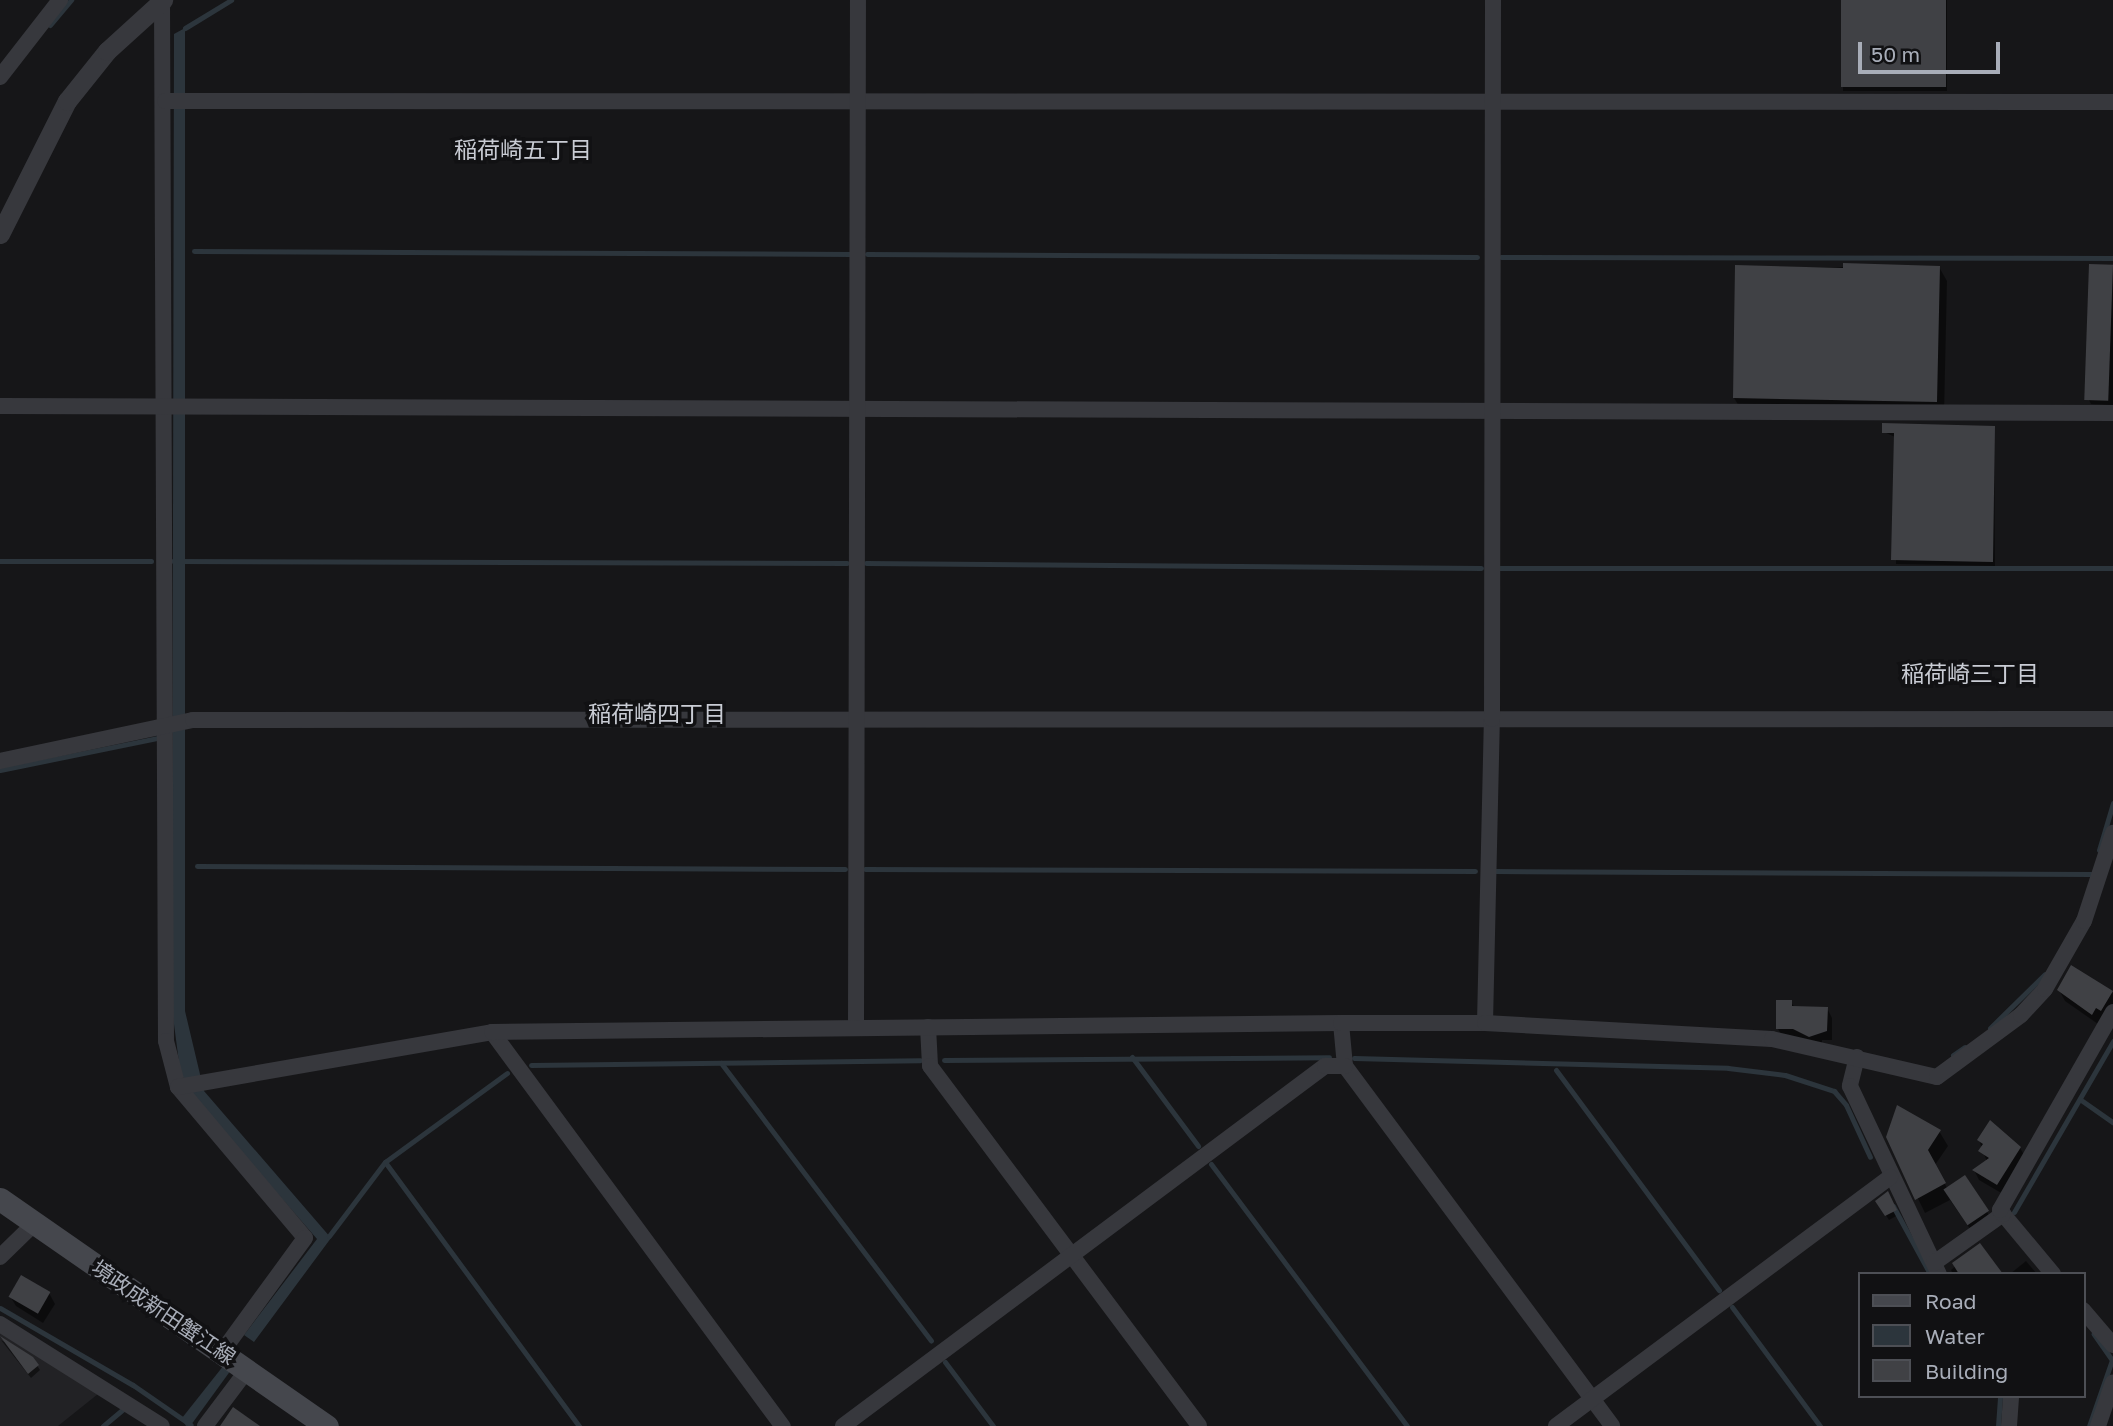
<!DOCTYPE html>
<html>
<head>
<meta charset="utf-8">
<style>
	body { margin:0 }
	#map { position:relative; width:2113px; height:1426px; overflow:hidden; background:#161618; font-family:"Golos Text","Noto Sans JP",sans-serif }
	div>[style] { position:absolute }
	[style*='--x'] { left:calc(var(--x)*1px); top:calc(var(--y)*1px); width:calc(var(--w)*1px); rotate:calc(var(--a)*1deg) }
	.built>* { inset:0; background:#222225 }
	.water>* { inset:0; background:#2c353c }
	.shadow>* { inset:0; background:#0007; transform-origin:0 0 }
	.stream>* { height:5px; margin:-2.5px; padding:0 2.5px; transform-origin:2.5px; border-radius:2.5px; background:#2c353c }
	.building>* { inset:0; background:#404145; transform-origin:0 0 }
	.minor>* { height:16px; margin:-8px; padding:0 8px; transform-origin:8px; border-radius:8px; background:#37383d }
	.tertiary>* { height:19px; margin:-9.5px; padding:0 9.5px; transform-origin:9.5px; border-radius:9.5px; background:#37383d }
	.secondary>* { height:23px; margin:-11.5px; padding:0 11.5px; transform-origin:11.5px; border-radius:11.5px; background:#45474d }
	span { translate:-50% -50%; white-space:nowrap; text-align:center; line-height:1.15; -webkit-text-stroke:7px #111113; paint-order:stroke }
	.street-label { font-size:21px; color:#a8adb8 }
	.neighbourhood-label { font-size:23px; color:#c9ccd4 }
	.legend { position:absolute; left:1858px; top:1272px; width:228px; height:126px; box-sizing:border-box; background:#111113; border:2px solid #4d4f55; margin:0; padding:9px 12px; list-style:none; font-size:21px; color:#a8adb8 }
	.legend li { display:flex; align-items:center; gap:14px; height:35px }
	.legend b { width:35px; border:2px solid #4d4f55 }
	.scale { position:absolute; left:1858px; top:42px; width:142px; height:32px; box-sizing:border-box; border:4px solid #a8adb8; border-top:0; padding-left:9px; font-size:21px; line-height:24px; white-space:nowrap; color:#a8adb8; -webkit-text-stroke:5px #111113; paint-order:stroke }
</style>
</head>
<body>
<div id="map">
	<div class="built">
		<div style="clip-path:polygon(0 1331px,103px 1390px,58px 1426px,0 1426px)"></div>
	</div>
	<div class="water">
		<div style="clip-path:polygon(185px 28px,185px 1011px,204px 1091px,331px 1238px,254px 1342px,244px 1335px,317px 1239px,190px 1093px,180px 1070px,172px 1009px,174px 34px)"></div>
		<div style="clip-path:polygon(224px 1365px,231px 1370px,191px 1425px,186px 1426px,182px 1418px)"></div>
	</div>
	<div class="shadow">
		<div style="left:1843px;top:0;width:104px;height:91px"></div>
		<div style="clip-path:polygon(2113px 266px,2113px 405px,2091px 404px,2089px 400px)"></div>
		<div style="clip-path:polygon(1737px 267px,1939px 267px,1947px 281px,1944px 415px,1742px 411px,1734px 398px)"></div>
		<div style="clip-path:polygon(1994px 428px,1995px 566px,1896px 564px,1895px 437px,1884px 432px)"></div>
		<div style="clip-path:polygon(2071px 968px,2113px 993px,2113px 1014px,2098px 1024px,2065px 1001px,2059px 990px)"></div>
		<div style="clip-path:polygon(1791px 1002px,1795px 1008px,1827px 1008px,1832px 1018px,1832px 1040px,1822px 1040px,1822px 1046px,1783px 1038px,1778px 1029px)"></div>
		<div style="clip-path:polygon(1939px 1131px,1948px 1146px,1935px 1165px,1947px 1188px,1987px 1212px,1993px 1223px,1975px 1236px,1950px 1200px,1925px 1213px,1888px 1137px)"></div>
		<div style="clip-path:polygon(1979px 1140px,2020px 1148px,2026px 1158px,2003px 1194px,1979px 1180px,1974px 1170px,1987px 1162px)"></div>
		<div style="clip-path:polygon(1888px 1194px,1898px 1215px,1889px 1220px,1880px 1206px)"></div>
		<div style="clip-path:polygon(1980px 1245px,2001px 1274px,1953px 1274px,1951px 1270px)"></div>
		<div style="clip-path:polygon(2026px 1261px,2037px 1274px,2010px 1274px)"></div>
		<div style="clip-path:polygon(49px 1293px,55px 1304px,43px 1323px,16px 1306px,10px 1296px)"></div>
		<div style="clip-path:polygon(1px 1340px,32px 1358px,40px 1370px,31px 1378px)"></div>
	</div>
	<div class="stream">
		<div style="--x:50;--y:25;--w:33;--a:-50"></div>
		<div style="--x:185;--y:28;--w:54;--a:-31.3"></div>
		<div style="--x:194;--y:251;--w:658;--a:0.26"></div>
		<div style="--x:867;--y:254;--w:610;--a:0.28"></div>
		<div style="--x:1501;--y:257;--w:612;--a:0.09"></div>
		<div style="--x:0;--y:561;--w:151;--a:0"></div>
		<div style="--x:173;--y:561;--w:674;--a:0.17"></div>
		<div style="--x:866;--y:563;--w:615;--a:0.47"></div>
		<div style="--x:1497;--y:568;--w:616;--a:0"></div>
		<div style="--x:0;--y:770;--w:160;--a:-11.5"></div>
		<div style="--x:2099;--y:850;--w:49;--a:-73.4"></div>
		<div style="--x:197;--y:866;--w:648;--a:0.27"></div>
		<div style="--x:865;--y:869;--w:610;--a:0.19"></div>
		<div style="--x:1495;--y:871;--w:597;--a:0.29"></div>
		<div style="--x:1990;--y:1028;--w:77;--a:-44.5"></div>
		<div style="--x:1953;--y:1055;--w:14;--a:-34"></div>
		<div style="--x:1132;--y:1057;--w:111;--a:53.4"></div>
		<div style="--x:1354;--y:1058;--w:374;--a:1.5"></div>
		<div style="--x:1728;--y:1068;--w:57;--a:7"></div>
		<div style="--x:1785;--y:1075;--w:52;--a:18.1"></div>
		<div style="--x:1834;--y:1091;--w:18;--a:49"></div>
		<div style="--x:1846;--y:1105;--w:57;--a:65.2"></div>
		<div style="--x:944;--y:1060;--w:385;--a:-0.4"></div>
		<div style="--x:721;--y:1063;--w:348;--a:52.9"></div>
		<div style="--x:531;--y:1065;--w:389;--a:-0.7"></div>
		<div style="--x:1556;--y:1070;--w:274;--a:53.5"></div>
		<div style="--x:2081;--y:1100;--w:39;--a:35"></div>
		<div style="--x:385;--y:1162;--w:328;--a:53.7"></div>
		<div style="--x:1211;--y:1164;--w:327;--a:53.2"></div>
		<div style="--x:1893;--y:1206;--w:77;--a:61.4"></div>
		<div style="--x:2014;--y:1212;--w:198;--a:-59.9"></div>
		<div style="--x:329;--y:1236;--w:93;--a:-52.9"></div>
		<div style="--x:385;--y:1162;--w:151;--a:-36.1"></div>
		<div style="--x:1732;--y:1307;--w:148;--a:53.5"></div>
		<div style="--x:0;--y:1308;--w:154;--a:30.1"></div>
		<div style="--x:133;--y:1385;--w:70;--a:34.6"></div>
		<div style="--x:945;--y:1362;--w:80;--a:53.1"></div>
		<div style="--x:103;--y:1426;--w:26;--a:-40"></div>
		<div style="--x:1998;--y:1426;--w:30;--a:-86"></div>
		<div style="--x:2089;--y:1426;--w:70;--a:-70.8"></div>
		<div style="--x:2112;--y:1360;--w:32;--a:-125"></div>
	</div>
	<div class="building">
		<div style="left:1841px;top:0;width:105px;height:87px"></div>
		<div style="clip-path:polygon(1843px 263px,1940px 266px,1937px 402px,1733px 398px,1735px 265px,1843px 268px)"></div>
		<div style="left:2089px;top:264px;width:24px;height:136px;rotate:2deg"></div>
		<div style="clip-path:polygon(1882px 423px,1995px 426px,1993px 562px,1891px 560px,1894px 433px,1882px 433px)"></div>
		<div style="clip-path:polygon(2071px 965px,2113px 991px,2101px 1011px,2096px 1008px,2092px 1015px,2057px 990px)"></div>
		<div style="clip-path:polygon(1776px 1000px,1792px 1000px,1792px 1006px,1828px 1007px,1827px 1031px,1809px 1037px,1793px 1029px,1776px 1029px)"></div>
		<div style="clip-path:polygon(1897px 1105px,1941px 1130px,1928px 1150px,1946px 1183px,1915px 1200px,1886px 1137px)"></div>
		<div style="clip-path:polygon(1990px 1120px,2021px 1147px,1997px 1185px,1972px 1170px,1989px 1158px,1978px 1151px,1983px 1144px,1977px 1140px)"></div>
		<div style="left:1965px;top:1175px;width:43px;height:26px;rotate:56deg"></div>
		<div style="clip-path:polygon(1888px 1191px,1897px 1210px,1885px 1216px,1875px 1201px)"></div>
		<div style="clip-path:polygon(1980px 1243px,2003px 1274px,1959px 1274px,1952px 1263px)"></div>
		<div style="left:21px;top:1275px;width:34px;height:25px;rotate:30deg"></div>
		<div style="clip-path:polygon(0 1336px,33px 1357px,39px 1365px,28px 1374px)"></div>
		<div style="clip-path:polygon(233px 1407px,260px 1426px,220px 1426px)"></div>
	</div>
	<div class="minor">
		<div style="--x:162;--y:1;--w:1040;--a:89.78"></div>
		<div style="--x:166;--y:1041;--w:48;--a:75.4"></div>
		<div style="--x:178;--y:1087;--w:197;--a:49.9"></div>
		<div style="--x:305;--y:1238;--w:141;--a:126.1"></div>
		<div style="--x:0;--y:77;--w:98;--a:-52.1"></div>
		<div style="--x:165;--y:101;--w:1948;--a:0.03"></div>
		<div style="--x:0;--y:406;--w:2113;--a:0.19"></div>
		<div style="--x:0;--y:761;--w:197;--a:-12"></div>
		<div style="--x:193;--y:720;--w:1920;--a:-0.03"></div>
		<div style="--x:1341;--y:1023;--w:43;--a:84.7"></div>
		<div style="--x:1345;--y:1066;--w:448;--a:53.4"></div>
		<div style="--x:1485;--y:1023;--w:304;--a:-88.7"></div>
		<div style="--x:1492;--y:719;--w:719;--a:-89.92"></div>
		<div style="--x:856;--y:1027;--w:1027;--a:-89.89"></div>
		<div style="--x:928;--y:1027;--w:39;--a:87"></div>
		<div style="--x:930;--y:1066;--w:449;--a:53.2"></div>
		<div style="--x:492;--y:1032;--w:490;--a:53.6"></div>
		<div style="--x:1857;--y:1057;--w:30;--a:104"></div>
		<div style="--x:1850;--y:1086;--w:208;--a:64.7"></div>
		<div style="--x:178;--y:1087;--w:319;--a:-9.9"></div>
		<div style="--x:492;--y:1032;--w:849;--a:-0.61"></div>
		<div style="--x:1341;--y:1023;--w:144;--a:0"></div>
		<div style="--x:1485;--y:1023;--w:287;--a:3.2"></div>
		<div style="--x:1772;--y:1039;--w:169;--a:13"></div>
		<div style="--x:1937;--y:1077;--w:104;--a:-36.4"></div>
		<div style="--x:2021;--y:1015;--w:35;--a:-47"></div>
		<div style="--x:2045;--y:989;--w:78;--a:-60.2"></div>
		<div style="--x:2084;--y:921;--w:93;--a:-71.8"></div>
		<div style="--x:2003;--y:1214;--w:78;--a:50.2"></div>
		<div style="--x:0;--y:1257;--w:49;--a:-44.2"></div>
		<div style="--x:1934;--y:1263;--w:85;--a:-35.4"></div>
		<div style="--x:2003;--y:1214;--w:5;--a:-127"></div>
		<div style="--x:2000;--y:1210;--w:228;--a:-60.3"></div>
		<div style="--x:2083;--y:1310;--w:46;--a:49.4"></div>
		<div style="--x:0;--y:1324;--w:191;--a:32.2"></div>
		<div style="--x:205;--y:1426;--w:71;--a:-53"></div>
		<div style="--x:843;--y:1426;--w:602;--a:-36.76"></div>
		<div style="--x:1325;--y:1066;--w:20;--a:0"></div>
		<div style="--x:1556;--y:1426;--w:417;--a:-36.7"></div>
		<div style="--x:2009;--y:1426;--w:30;--a:-86"></div>
		<div style="--x:2098;--y:1426;--w:46;--a:-71.2"></div>
	</div>
	<div class="tertiary">
		<div style="--x:0;--y:234;--w:149;--a:-63.3"></div>
		<div style="--x:67;--y:101;--w:64;--a:-51.3"></div>
		<div style="--x:107;--y:51;--w:76;--a:-42.3"></div>
	</div>
	<div class="secondary">
		<div style="--x:0;--y:1199;--w:398;--a:34.8"></div>
	</div>
	<div class="street-label">
		<span style="left:164px;top:1312px;rotate:34deg">境政成新田蟹江線</span>
	</div>
	<div class="neighbourhood-label">
		<span style="left:523px;top:149px">稲荷崎五丁目</span>
		<span style="left:1970px;top:673px">稲荷崎三丁目</span>
		<span style="left:657px;top:713px">稲荷崎四丁目</span>
	</div>
	<ul class="legend">
	<li><b style="height:9px;background:#45474d"></b>Road</li>
	<li><b style="height:19px;background:#2c353c"></b>Water</li>
	<li><b style="height:19px;background:#404145"></b>Building</li>
	</ul>
	<div class="scale">50 m</div>
</div>
</body>
</html>
